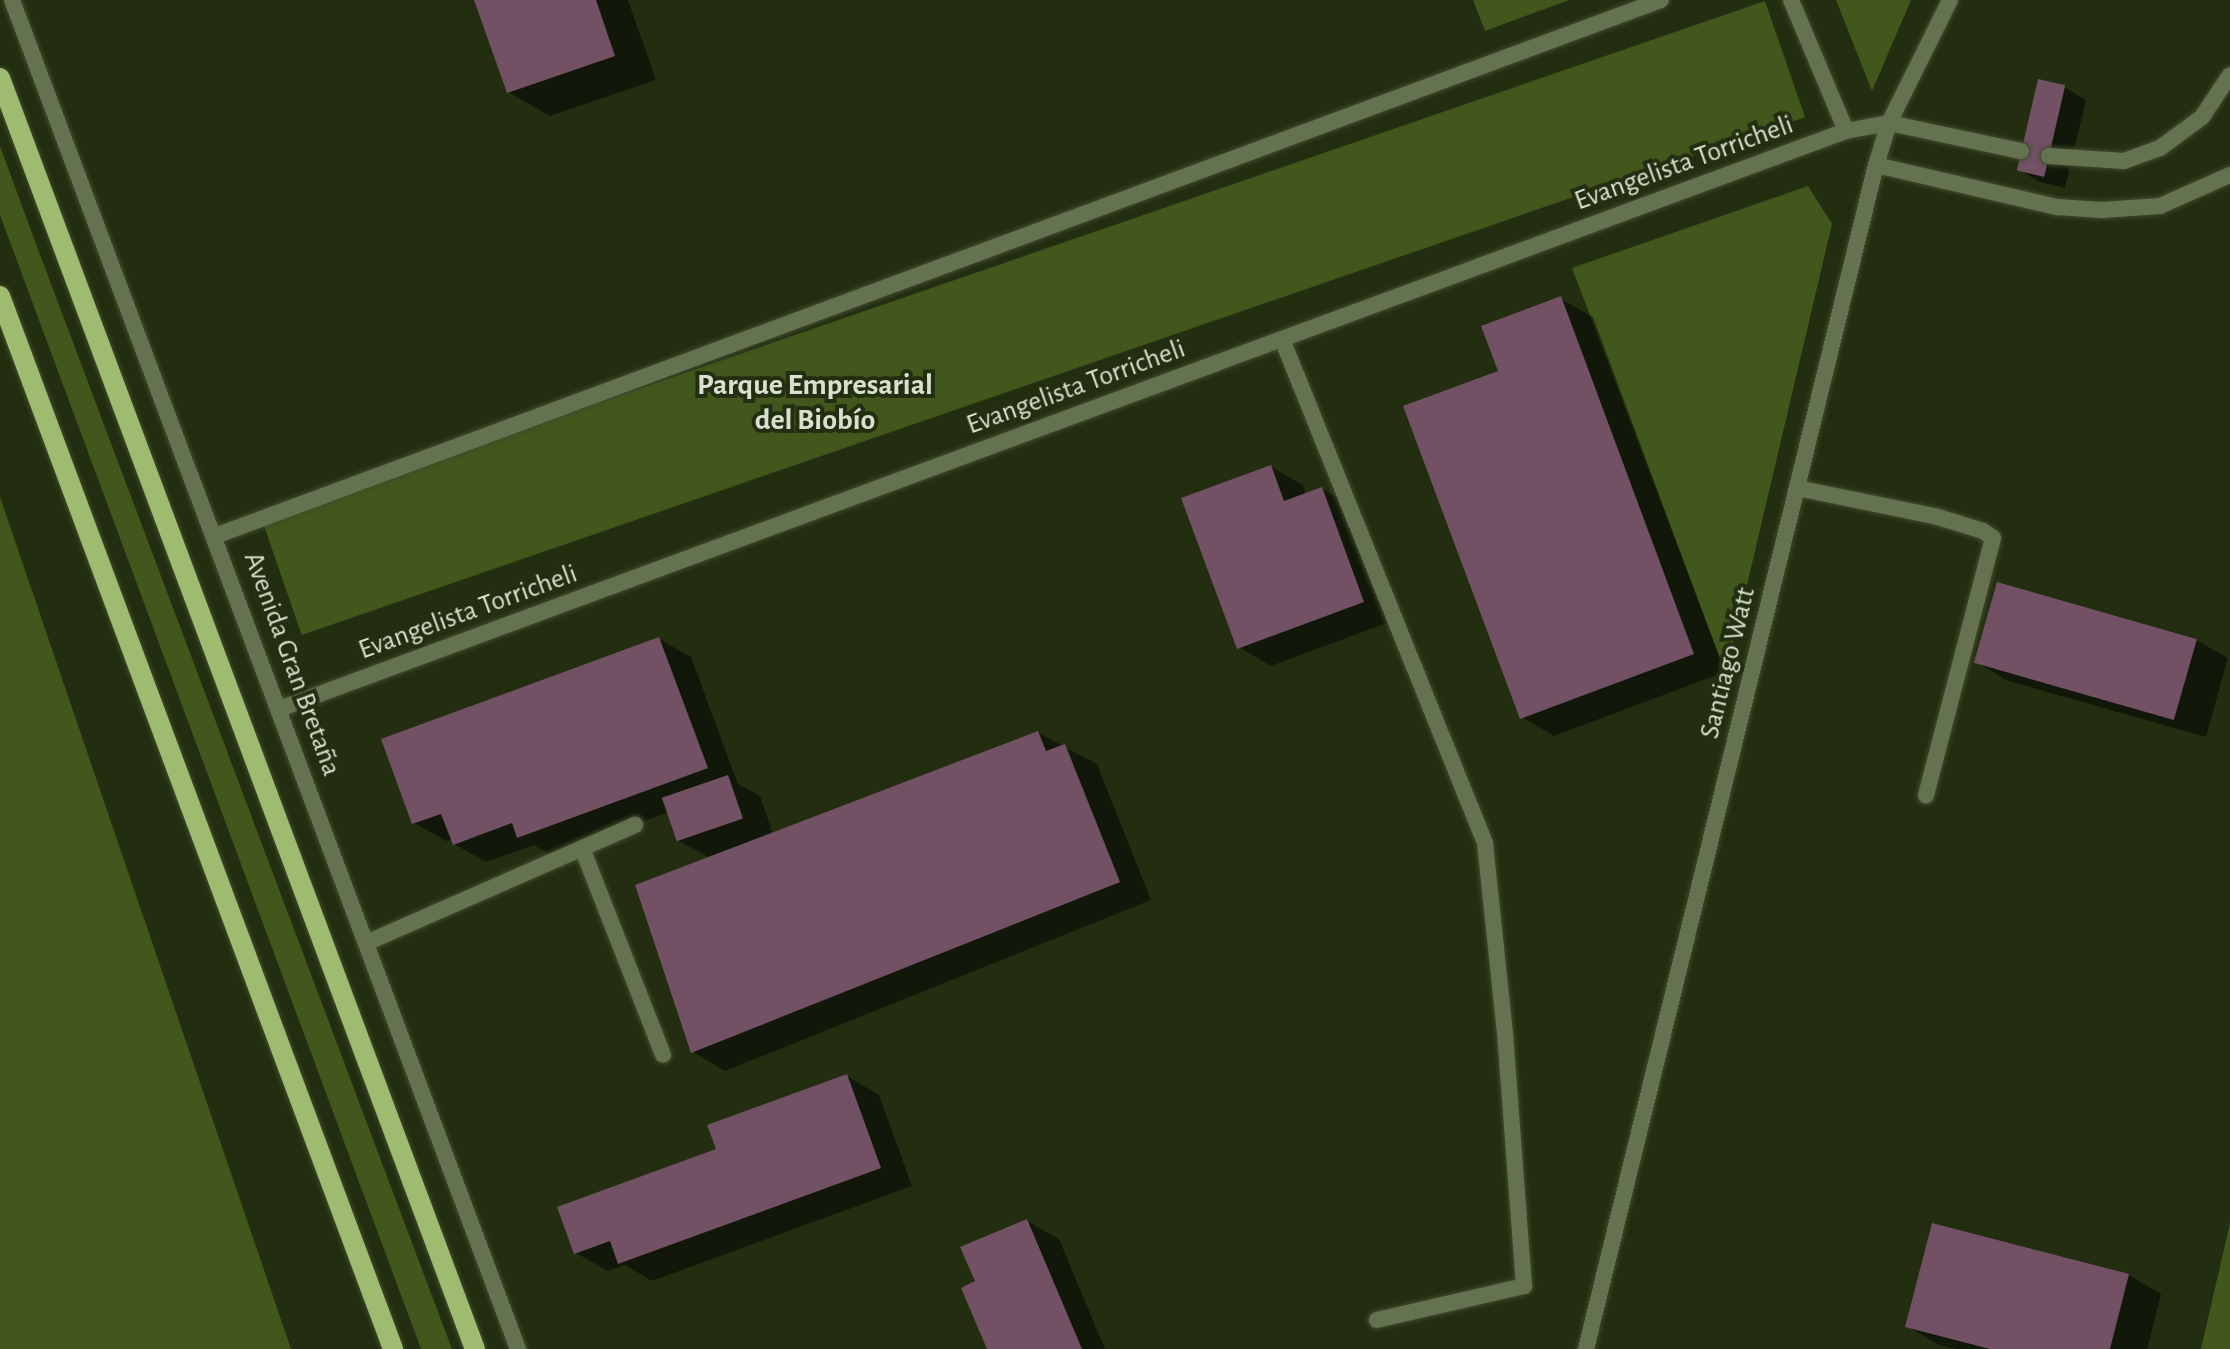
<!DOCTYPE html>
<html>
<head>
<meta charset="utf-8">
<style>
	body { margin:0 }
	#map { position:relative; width:2230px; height:1349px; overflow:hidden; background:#232e11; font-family:"Alegreya Sans",sans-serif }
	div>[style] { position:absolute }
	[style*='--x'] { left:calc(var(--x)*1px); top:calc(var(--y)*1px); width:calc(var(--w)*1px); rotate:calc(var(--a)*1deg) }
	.green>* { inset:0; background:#42571b; transform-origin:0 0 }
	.shadow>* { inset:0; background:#0007 }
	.building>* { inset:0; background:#715163; transform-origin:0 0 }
	.roads { filter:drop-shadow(0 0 2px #404a2f) drop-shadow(0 0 2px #404a2f) }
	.lane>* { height:16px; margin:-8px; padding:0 8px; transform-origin:8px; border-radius:8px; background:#64724f }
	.street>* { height:16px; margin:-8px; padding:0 8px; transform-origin:8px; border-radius:8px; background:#64724f }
	.primary>* { height:20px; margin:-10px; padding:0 10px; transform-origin:10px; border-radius:10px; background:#9ebb70 }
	span { translate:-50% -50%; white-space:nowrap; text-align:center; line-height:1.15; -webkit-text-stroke:8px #232e11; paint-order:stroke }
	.street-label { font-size:28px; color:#d9e0cf }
	.neighbourhood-label { font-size:30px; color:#d9e0cf; font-weight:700 }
</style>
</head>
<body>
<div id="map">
	<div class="green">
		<div style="clip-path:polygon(1473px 0,1569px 0,1485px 31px)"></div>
		<div style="clip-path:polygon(1836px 0,1911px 0,1872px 91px)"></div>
		<div style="left:1765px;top:1px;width:123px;height:1590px;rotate:71deg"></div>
		<div style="clip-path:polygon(0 146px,36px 244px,452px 1349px,421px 1349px,0 215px)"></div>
		<div style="clip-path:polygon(1808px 186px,1832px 224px,1726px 674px,1572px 268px)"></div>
		<div style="clip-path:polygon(0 497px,291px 1349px,0 1349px)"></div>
		<div style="clip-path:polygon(2230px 1223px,2230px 1349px,2201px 1349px)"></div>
	</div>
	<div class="shadow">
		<div style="clip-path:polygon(476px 0,628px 0,656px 80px,550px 116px,508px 92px)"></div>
		<div style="clip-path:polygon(2040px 82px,2064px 87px,2086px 100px,2065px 188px,2040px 182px,2019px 170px)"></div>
		<div style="clip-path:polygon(1561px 299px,1593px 317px,1725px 672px,1554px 736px,1522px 717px,1500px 372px)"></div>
		<div style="clip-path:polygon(1271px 467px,1303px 485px,1306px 495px,1322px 489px,1354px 507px,1395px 620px,1271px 666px,1239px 647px)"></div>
		<div style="clip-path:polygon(659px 639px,691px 657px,738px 784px,760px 796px,773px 834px,1038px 733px,1097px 764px,1151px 900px,725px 1071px,693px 1052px,710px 858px,679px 841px,669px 812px,551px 855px,534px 845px,486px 862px,454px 844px,453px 839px,446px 841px,414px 823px)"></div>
		<div style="clip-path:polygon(2196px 640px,2228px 658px,2206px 737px,2008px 681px,1976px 662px)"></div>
		<div style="clip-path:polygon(847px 1076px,879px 1095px,912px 1186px,652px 1281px,625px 1265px,608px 1271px,576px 1253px,718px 1150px)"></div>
		<div style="clip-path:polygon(1027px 1221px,1059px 1239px,1105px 1349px,989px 1349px)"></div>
		<div style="clip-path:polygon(1933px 1225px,2129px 1275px,2161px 1294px,2147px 1349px,1956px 1349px,1939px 1345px,1907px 1326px)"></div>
	</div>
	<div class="building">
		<div style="clip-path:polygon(474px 0,596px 0,615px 56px,507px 93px)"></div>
		<div style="left:2038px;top:79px;width:28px;height:94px;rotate:13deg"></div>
		<div style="clip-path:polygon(1561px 296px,1694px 654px,1520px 719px,1403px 406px,1498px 371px,1481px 326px)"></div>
		<div style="clip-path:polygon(1271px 465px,1284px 501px,1322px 487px,1364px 602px,1237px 649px,1181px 498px)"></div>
		<div style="left:1997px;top:582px;width:208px;height:84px;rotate:16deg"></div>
		<div style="clip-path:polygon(659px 637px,708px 768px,517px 838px,512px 823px,453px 845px,441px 814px,412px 824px,381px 739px)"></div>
		<div style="clip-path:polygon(1038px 731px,1046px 751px,1065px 744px,1120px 882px,691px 1053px,635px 885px)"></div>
		<div style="left:728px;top:775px;width:46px;height:70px;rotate:71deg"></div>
		<div style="clip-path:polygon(847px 1074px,881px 1168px,618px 1264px,610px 1241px,574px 1254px,557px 1207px,716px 1149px,707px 1125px)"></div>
		<div style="clip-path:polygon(1027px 1219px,1082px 1349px,987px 1349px,961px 1288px,975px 1281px,960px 1247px)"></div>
		<div style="clip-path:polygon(1932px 1223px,2129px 1274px,2110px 1349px,1990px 1349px,1905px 1327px)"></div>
	</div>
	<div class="roads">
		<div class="lane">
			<div style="--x:1889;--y:123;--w:135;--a:12"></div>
			<div style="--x:2049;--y:156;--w:75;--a:3.8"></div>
			<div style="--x:2124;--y:161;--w:38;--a:-20"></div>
			<div style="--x:2160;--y:148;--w:52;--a:-36.4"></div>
			<div style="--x:2202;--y:117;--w:50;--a:-56.3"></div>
			<div style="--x:1876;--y:165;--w:186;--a:13.1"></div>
			<div style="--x:2057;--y:207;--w:45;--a:3.8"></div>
			<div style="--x:2102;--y:210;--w:58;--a:-3.9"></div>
			<div style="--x:2160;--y:206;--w:77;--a:-23.9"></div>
			<div style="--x:1282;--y:339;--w:543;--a:68.06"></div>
			<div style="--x:1485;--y:843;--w:191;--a:84"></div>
			<div style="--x:1505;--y:1033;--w:254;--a:85.7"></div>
			<div style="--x:1524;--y:1286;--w:151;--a:167"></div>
			<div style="--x:1797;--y:488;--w:144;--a:11.6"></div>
			<div style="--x:1938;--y:517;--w:47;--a:17.3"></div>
			<div style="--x:1983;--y:531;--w:12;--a:35"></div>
			<div style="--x:1993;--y:538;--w:266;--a:104.6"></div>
			<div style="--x:582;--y:848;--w:222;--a:68.6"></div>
			<div style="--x:366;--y:943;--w:294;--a:-23.7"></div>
		</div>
		<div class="street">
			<div style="--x:12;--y:0;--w:1441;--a:69.44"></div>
			<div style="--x:1791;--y:0;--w:142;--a:67.2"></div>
			<div style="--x:1846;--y:131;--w:44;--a:-10.5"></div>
			<div style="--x:215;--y:536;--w:1542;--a:-20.34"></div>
			<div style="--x:279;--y:709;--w:1670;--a:-20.25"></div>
			<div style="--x:1586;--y:1349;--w:1219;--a:-76.24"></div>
			<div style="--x:1876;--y:165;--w:44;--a:-72.8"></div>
			<div style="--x:1889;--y:123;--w:137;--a:-63.6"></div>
		</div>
		<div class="primary">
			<div style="--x:0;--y:78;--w:1357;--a:69.51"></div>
			<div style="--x:0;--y:296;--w:1124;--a:69.53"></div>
		</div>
	</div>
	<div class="street-label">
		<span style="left:1684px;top:163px;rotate:-20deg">Evangelista Torricheli</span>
		<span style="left:1076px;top:387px;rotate:-20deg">Evangelista Torricheli</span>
		<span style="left:468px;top:612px;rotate:-20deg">Evangelista Torricheli</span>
		<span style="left:1728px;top:663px;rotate:-76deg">Santiago Watt</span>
		<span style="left:292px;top:664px;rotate:70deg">Avenida Gran Bretaña</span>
	</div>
	<div class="neighbourhood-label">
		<span style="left:815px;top:402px">Parque Empresarial<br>del Biobío</span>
	</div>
</div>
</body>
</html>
